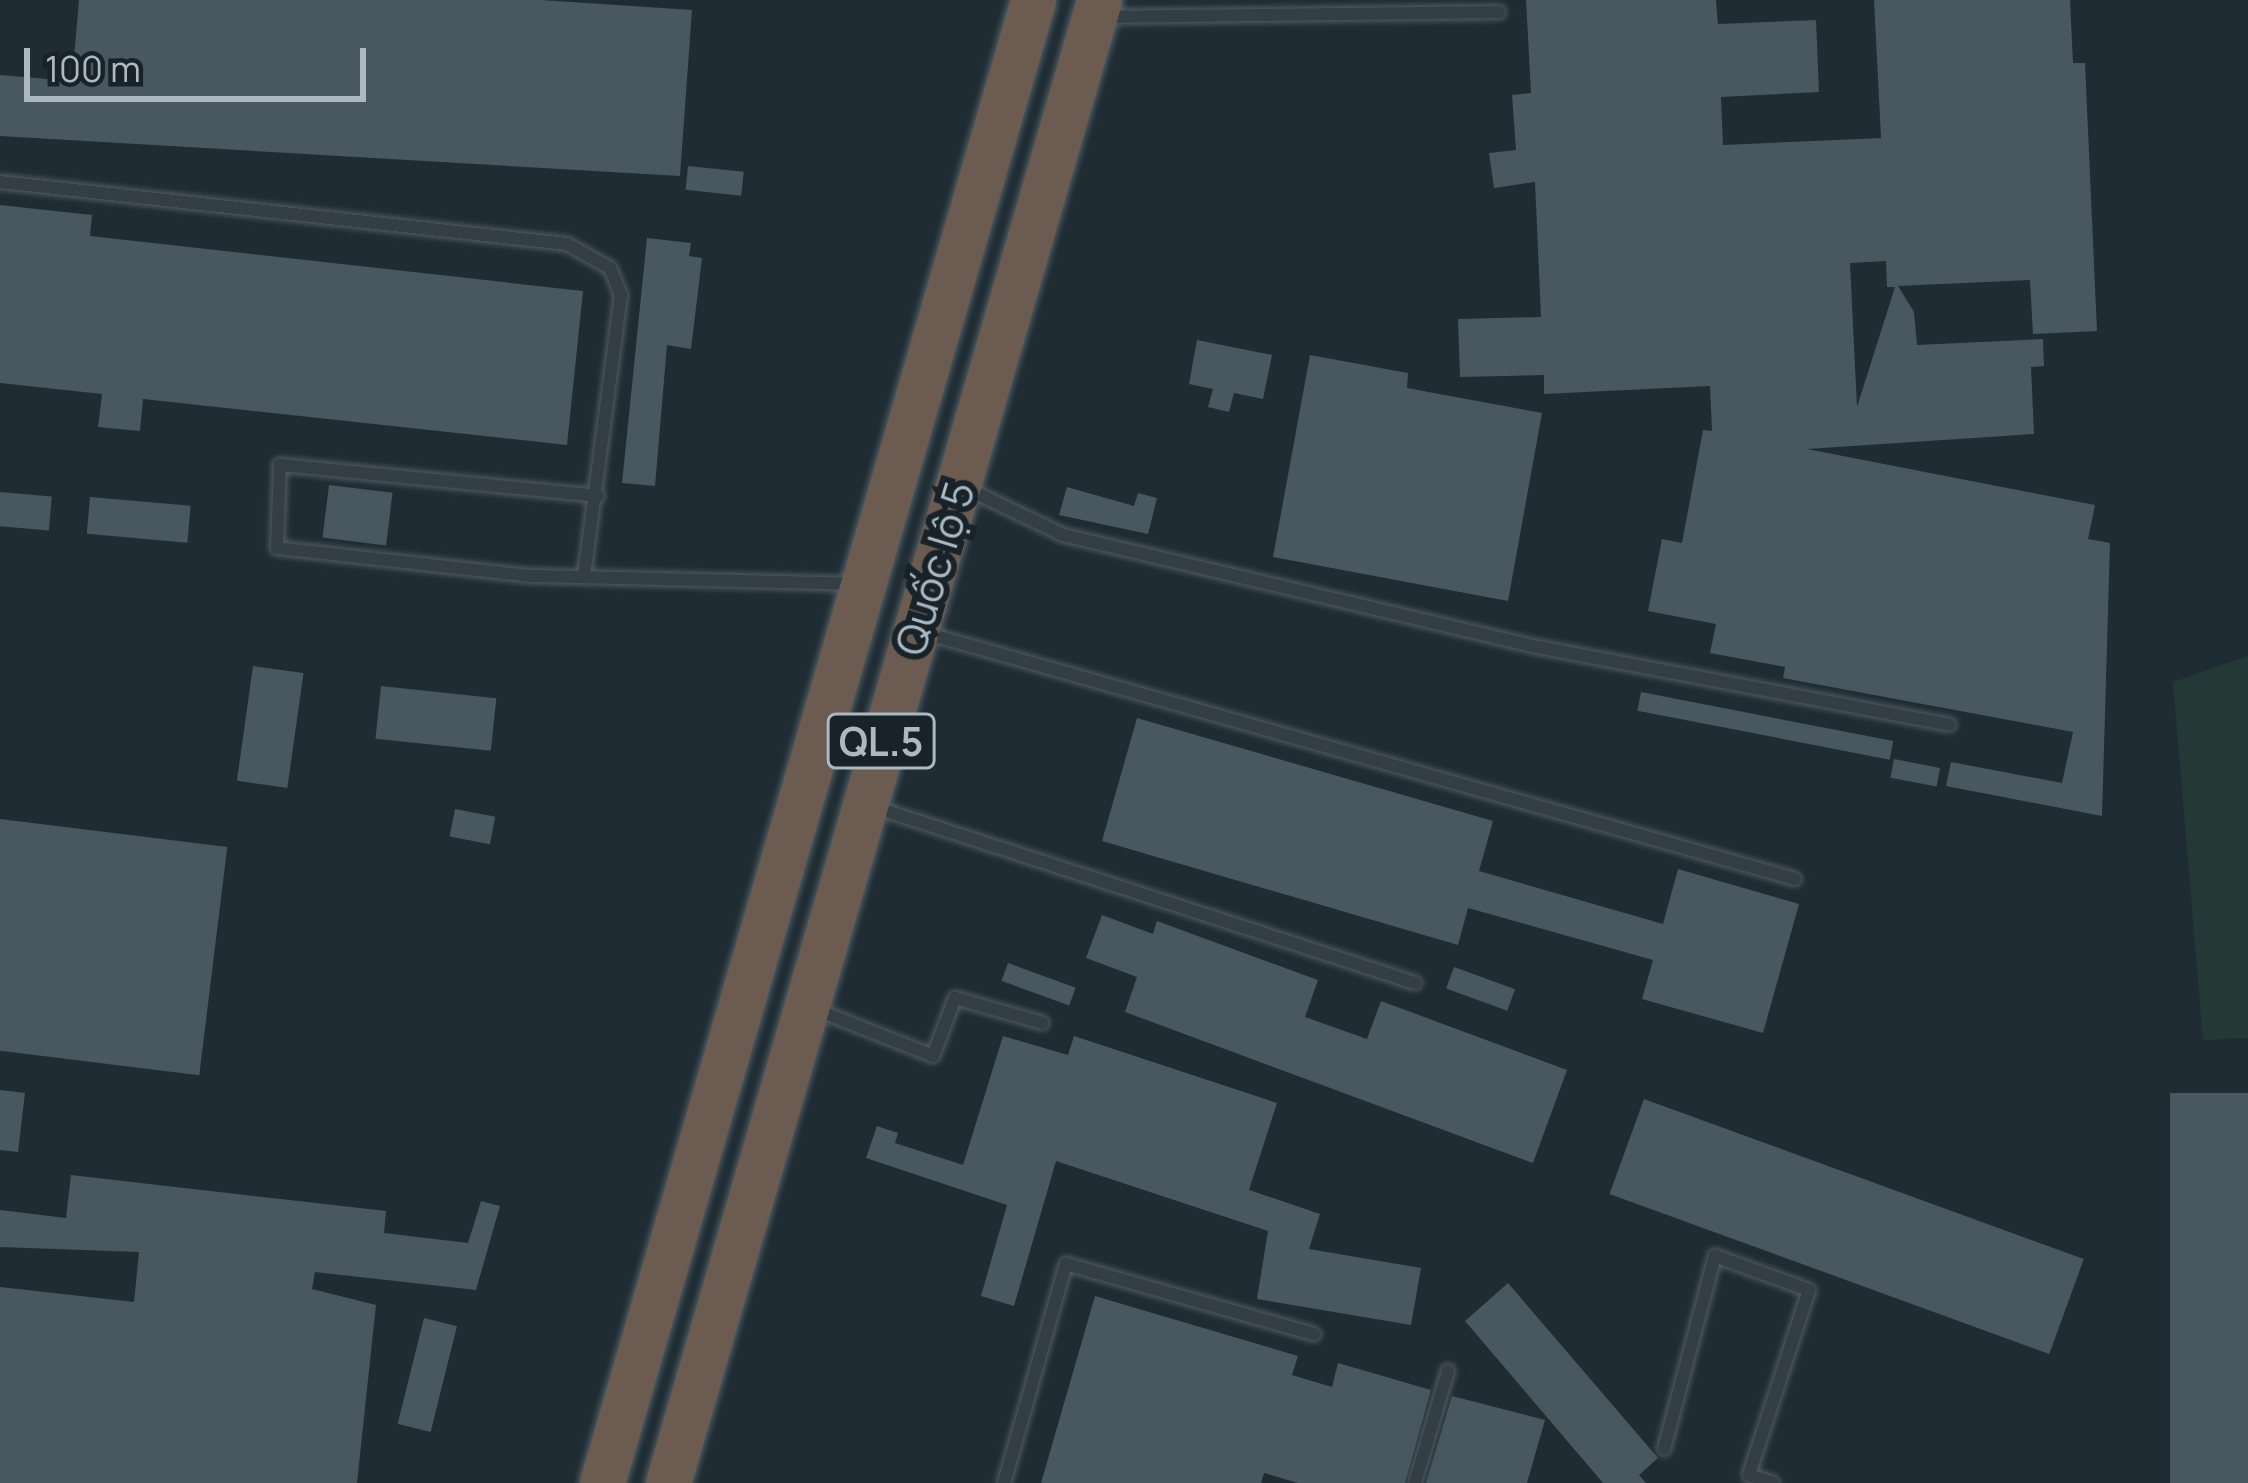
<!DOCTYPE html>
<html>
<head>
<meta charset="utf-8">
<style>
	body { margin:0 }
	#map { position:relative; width:2248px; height:1483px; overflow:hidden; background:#1f2c34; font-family:Manrope,sans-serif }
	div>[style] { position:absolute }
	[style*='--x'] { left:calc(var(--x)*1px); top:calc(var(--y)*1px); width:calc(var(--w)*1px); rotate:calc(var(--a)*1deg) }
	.green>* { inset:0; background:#243935 }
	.building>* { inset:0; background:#485760; transform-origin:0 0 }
	.roads { filter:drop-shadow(0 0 3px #505c63) drop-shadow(0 0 3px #505c63) }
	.lane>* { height:12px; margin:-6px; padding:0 6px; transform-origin:6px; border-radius:6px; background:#333e45 }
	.highway>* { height:45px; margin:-22.5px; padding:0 22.5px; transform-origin:22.5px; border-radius:22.5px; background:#6b5b50 }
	span { translate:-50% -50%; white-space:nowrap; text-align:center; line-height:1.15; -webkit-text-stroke:12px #182329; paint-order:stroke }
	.shield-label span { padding:3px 9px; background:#182329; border:3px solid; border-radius:9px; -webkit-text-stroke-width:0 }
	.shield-label { font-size:39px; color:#acb9c2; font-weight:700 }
	.street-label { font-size:42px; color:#acb9c2 }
	.scale { position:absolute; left:24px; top:48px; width:342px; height:54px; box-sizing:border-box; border:6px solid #acb9c2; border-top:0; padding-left:15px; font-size:36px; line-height:42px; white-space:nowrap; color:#acb9c2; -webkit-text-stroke:9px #182329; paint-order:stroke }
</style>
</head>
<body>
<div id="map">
	<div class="green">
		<div style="clip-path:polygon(2248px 656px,2248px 1038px,2203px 1040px,2173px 682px)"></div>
	</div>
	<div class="building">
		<div style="clip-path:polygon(79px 0,541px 0,692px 10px,680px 176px,0 136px,0 75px,72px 81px)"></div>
		<div style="clip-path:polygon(evenodd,1526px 0,1716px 0,1718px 24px,1816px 20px,1819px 92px,1721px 97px,1723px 145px,1881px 138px,1874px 0,2070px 0,2073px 63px,2085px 63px,2097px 331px,2033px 334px,2030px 280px,1898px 286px,1914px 312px,1917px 345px,2043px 339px,2044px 366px,2031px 367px,2034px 434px,1807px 449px,2095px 505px,2088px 539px,2110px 543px,2102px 816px,1946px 786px,1951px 762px,2062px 783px,2073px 732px,1783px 678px,1785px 667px,1710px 653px,1716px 624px,1648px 611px,1662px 539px,1682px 543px,1703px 430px,1712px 431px,1710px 386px,1544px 394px,1544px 375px,1460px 377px,1458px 319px,1541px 317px,1535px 182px,1494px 188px,1489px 153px,1516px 150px,1512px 95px,1531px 93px,1526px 0,1886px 261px,1887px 287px,1895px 287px,1857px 407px,1850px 263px,1886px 261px)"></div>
		<div style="left:688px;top:166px;width:56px;height:24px;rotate:6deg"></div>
		<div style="clip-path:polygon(0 205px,92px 215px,90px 236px,583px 291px,567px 445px,143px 399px,140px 431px,98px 427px,102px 394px,0 383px)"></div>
		<div style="clip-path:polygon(647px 238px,691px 243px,689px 256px,702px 258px,691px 349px,667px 345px,655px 486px,622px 483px)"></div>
		<div style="clip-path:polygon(1197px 340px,1272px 355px,1263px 399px,1234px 393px,1229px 412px,1208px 407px,1213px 389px,1189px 384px)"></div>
		<div style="clip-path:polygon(1310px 355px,1408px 373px,1407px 388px,1542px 413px,1508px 601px,1273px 557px)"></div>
		<div style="left:329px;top:485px;width:64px;height:53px;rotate:7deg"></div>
		<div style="clip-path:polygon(1067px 487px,1134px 506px,1138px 493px,1157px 498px,1148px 534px,1059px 515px)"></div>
		<div style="left:0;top:492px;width:52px;height:34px;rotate:5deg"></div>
		<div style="left:90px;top:497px;width:101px;height:37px;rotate:5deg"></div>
		<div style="left:253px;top:666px;width:51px;height:116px;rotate:8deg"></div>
		<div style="left:381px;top:686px;width:116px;height:53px;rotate:6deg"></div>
		<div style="left:1641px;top:692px;width:257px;height:19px;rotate:11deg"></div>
		<div style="clip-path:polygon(1137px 718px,1493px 821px,1479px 871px,1663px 924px,1678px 869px,1799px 904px,1763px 1033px,1642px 999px,1653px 960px,1468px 908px,1458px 945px,1102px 841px)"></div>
		<div style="left:1894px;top:759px;width:47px;height:19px;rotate:11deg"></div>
		<div style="left:455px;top:809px;width:41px;height:28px;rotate:11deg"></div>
		<div style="left:0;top:819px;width:229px;height:230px;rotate:7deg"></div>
		<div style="clip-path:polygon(1102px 915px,1153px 934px,1157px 921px,1318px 980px,1305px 1017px,1367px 1039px,1381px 1001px,1567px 1070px,1533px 1163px,1125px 1012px,1137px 977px,1086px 958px)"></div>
		<div style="left:1008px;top:963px;width:72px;height:19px;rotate:20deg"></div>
		<div style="left:1454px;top:967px;width:65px;height:23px;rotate:20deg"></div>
		<div style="clip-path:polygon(1003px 1036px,1068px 1055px,1074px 1036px,1277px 1103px,1249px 1190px,1320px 1214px,1309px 1249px,1421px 1268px,1411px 1325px,1257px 1299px,1268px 1231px,1056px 1161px,1014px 1306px,981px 1296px,1007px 1205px,866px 1158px,877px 1126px,898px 1133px,895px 1143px,963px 1165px)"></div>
		<div style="clip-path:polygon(0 1090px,25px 1093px,18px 1152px,0 1150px)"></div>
		<div style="left:2248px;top:1093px;width:390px;height:78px;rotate:90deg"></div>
		<div style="left:1644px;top:1099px;width:468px;height:101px;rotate:20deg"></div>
		<div style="clip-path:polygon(71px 1175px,386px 1211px,384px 1233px,468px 1243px,481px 1201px,500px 1206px,476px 1290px,315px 1272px,312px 1289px,376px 1305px,357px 1483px,0 1483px,0 1287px,134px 1302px,139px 1252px,0 1247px,0 1210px,66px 1218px)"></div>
		<div style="clip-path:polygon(1508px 1283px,1658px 1458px,1639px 1475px,1646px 1483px,1603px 1483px,1465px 1321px)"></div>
		<div style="clip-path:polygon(1095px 1296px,1298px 1356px,1292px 1375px,1332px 1387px,1338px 1363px,1431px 1390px,1405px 1483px,1298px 1483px,1264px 1473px,1261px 1483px,1041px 1483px)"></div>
		<div style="left:424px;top:1318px;width:34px;height:109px;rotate:14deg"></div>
		<div style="clip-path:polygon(1452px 1396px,1545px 1420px,1527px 1483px,1426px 1483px)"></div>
	</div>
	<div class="roads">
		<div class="lane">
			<div style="--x:1102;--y:17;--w:397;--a:-0.7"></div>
			<div style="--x:0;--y:182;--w:570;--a:6.24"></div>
			<div style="--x:567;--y:244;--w:49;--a:29.2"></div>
			<div style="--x:610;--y:268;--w:29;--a:68"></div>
			<div style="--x:621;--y:295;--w:282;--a:97.5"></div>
			<div style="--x:968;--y:489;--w:106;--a:25.8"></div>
			<div style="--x:1063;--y:535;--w:488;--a:13.3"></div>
			<div style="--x:1538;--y:647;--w:419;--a:10.7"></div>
			<div style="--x:598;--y:496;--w:320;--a:-174.4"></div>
			<div style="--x:280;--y:465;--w:83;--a:92.1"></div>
			<div style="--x:277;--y:548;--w:257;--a:6.3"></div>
			<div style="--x:532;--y:576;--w:324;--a:1.4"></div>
			<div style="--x:925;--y:633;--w:904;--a:15.79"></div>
			<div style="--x:874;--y:807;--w:569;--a:18.02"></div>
			<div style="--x:817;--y:1010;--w:125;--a:21.6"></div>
			<div style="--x:933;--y:1056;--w:62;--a:-69.2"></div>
			<div style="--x:955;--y:998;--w:91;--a:16"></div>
			<div style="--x:1664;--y:1449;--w:200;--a:-75.2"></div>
			<div style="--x:1715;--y:1256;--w:100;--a:19.9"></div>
			<div style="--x:1809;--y:1290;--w:194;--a:108"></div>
			<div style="--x:1749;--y:1475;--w:25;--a:18"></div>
			<div style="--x:1004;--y:1483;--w:228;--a:-74.2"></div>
			<div style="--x:1066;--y:1264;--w:258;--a:15.8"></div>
			<div style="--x:1415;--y:1483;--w:117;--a:-73.6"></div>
		</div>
		<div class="highway">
			<div style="--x:602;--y:1483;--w:1544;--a:-73.79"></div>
			<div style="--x:668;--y:1483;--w:1544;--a:-73.79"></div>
		</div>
	</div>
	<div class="shield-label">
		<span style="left:881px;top:741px">QL.5</span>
	</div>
	<div class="street-label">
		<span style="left:934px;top:568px;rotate:-73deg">Quốc lộ 5</span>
	</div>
	<div class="scale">100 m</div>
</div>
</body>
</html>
